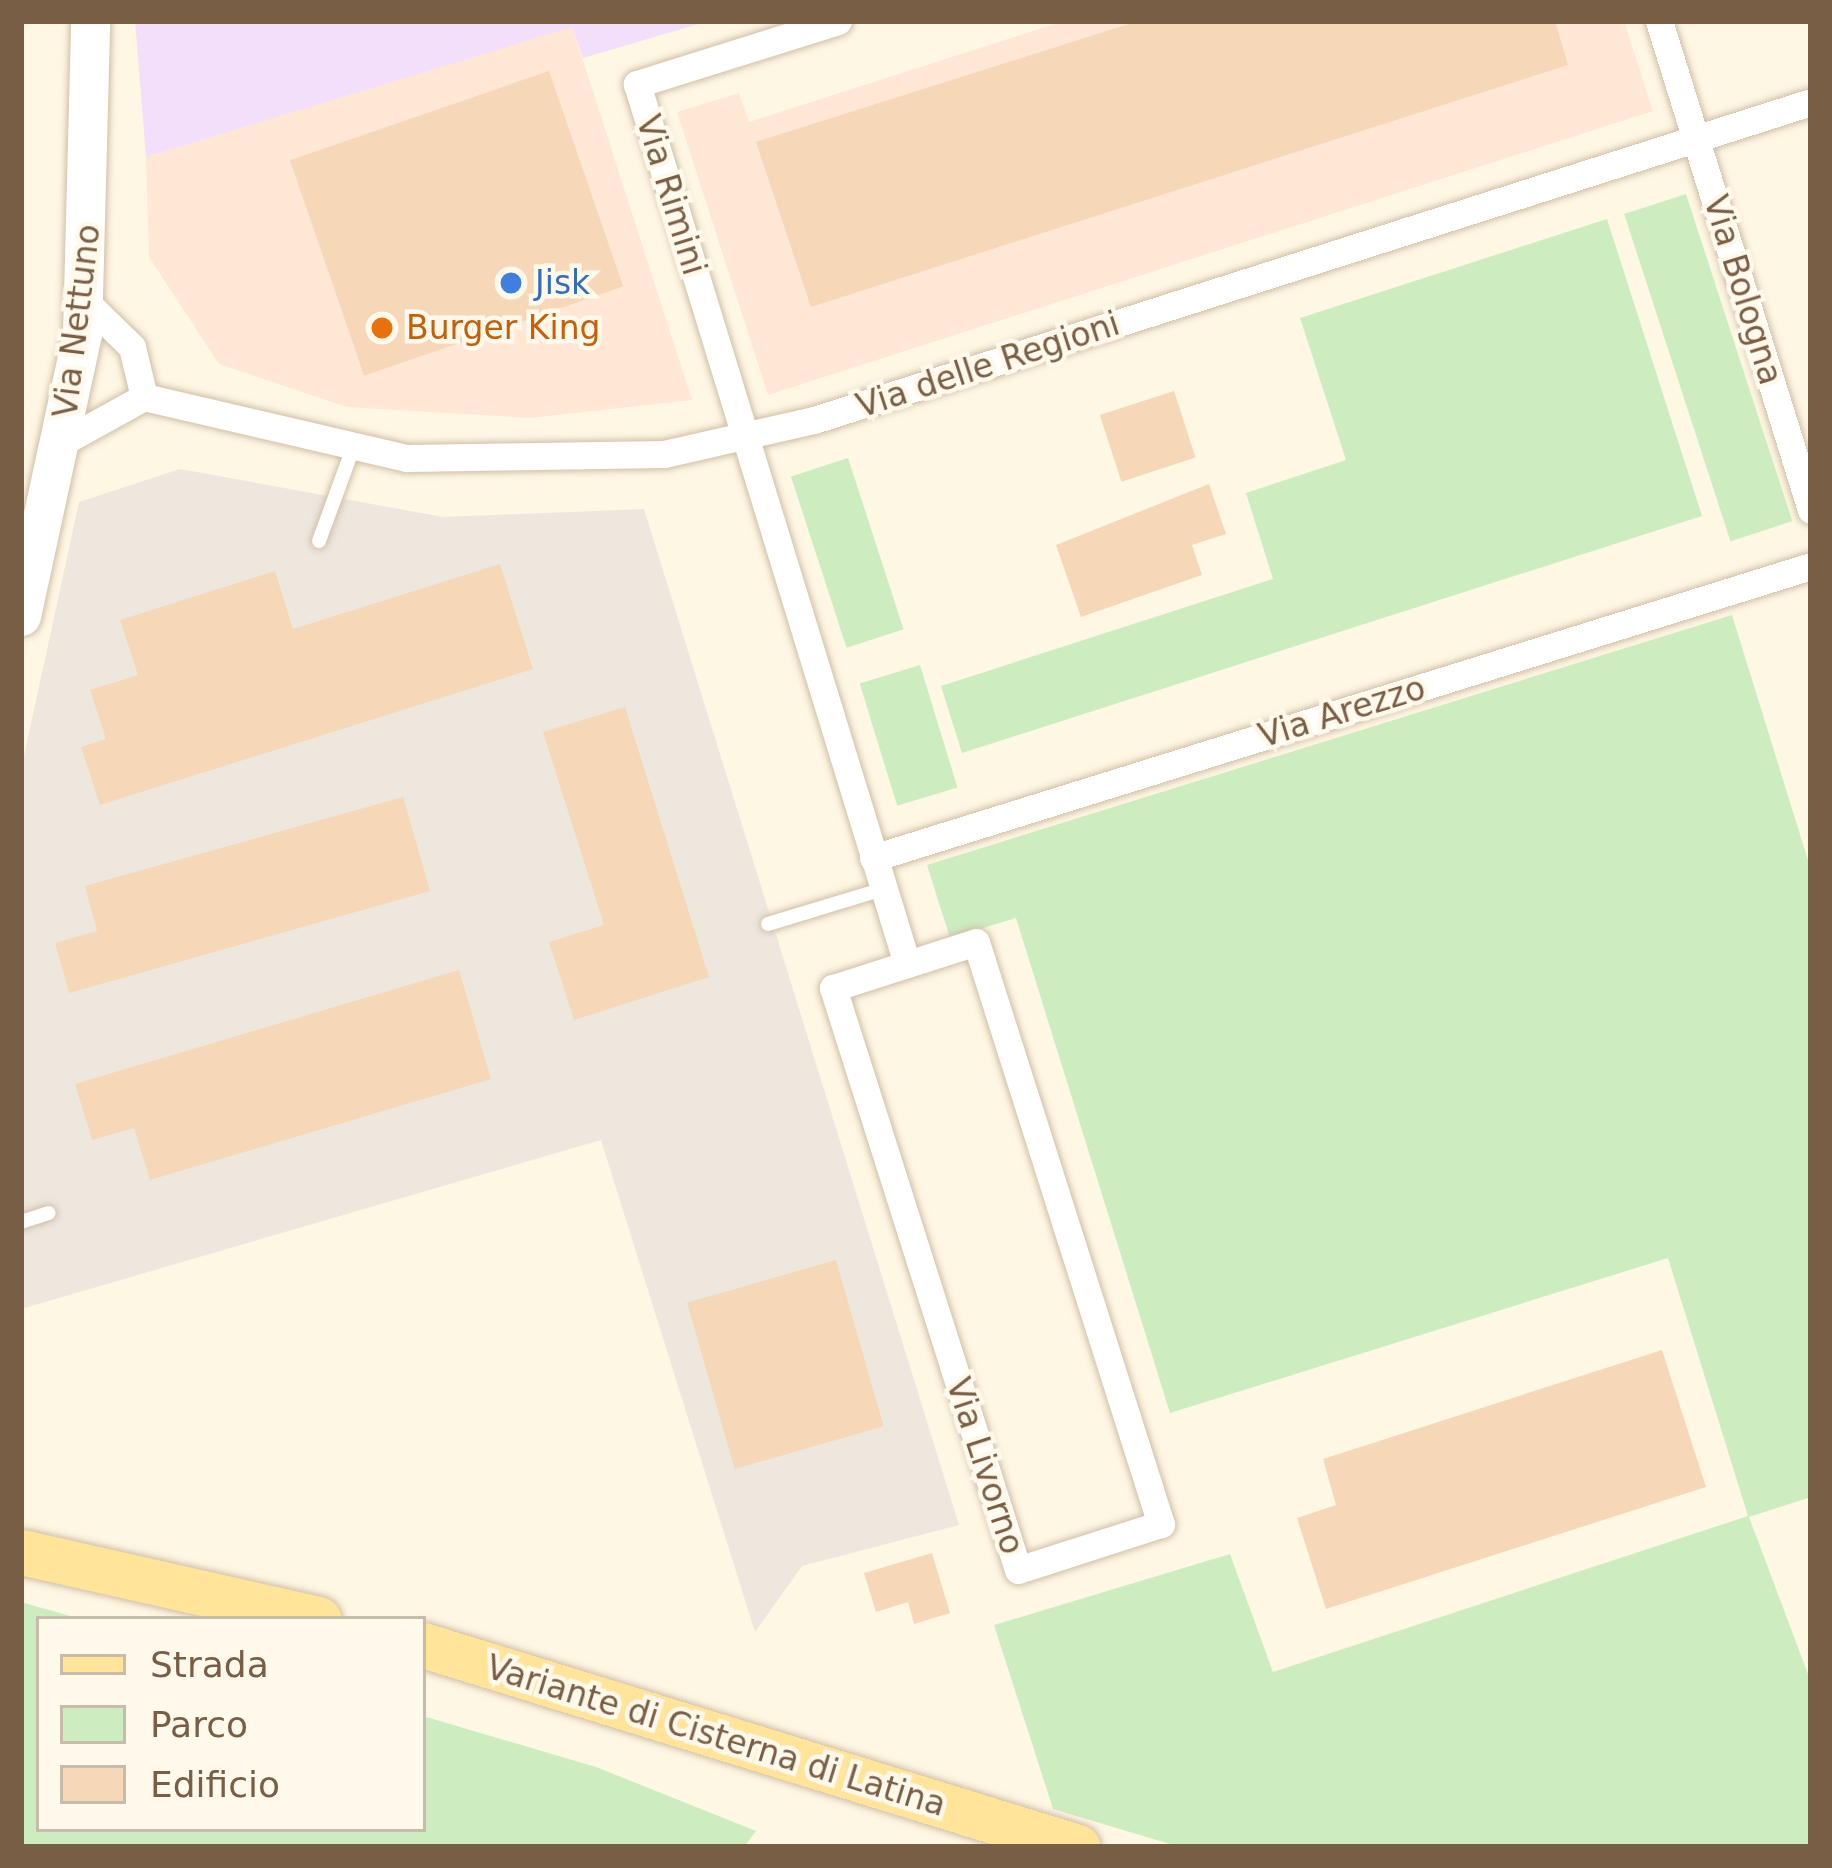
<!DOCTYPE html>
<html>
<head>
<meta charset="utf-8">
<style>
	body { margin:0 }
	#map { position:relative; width:1832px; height:1868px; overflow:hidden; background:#fef7e3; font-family:"DejaVu Sans",sans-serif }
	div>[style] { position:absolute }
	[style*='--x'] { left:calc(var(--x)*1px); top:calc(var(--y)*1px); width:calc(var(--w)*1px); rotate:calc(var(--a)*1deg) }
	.commercial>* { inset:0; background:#ffe7d6 }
	.industrial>* { inset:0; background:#ede7de }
	.education>* { inset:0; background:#f4dffb }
	.green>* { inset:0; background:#cdedc0; transform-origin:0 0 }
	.building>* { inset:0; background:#f6d7b8; transform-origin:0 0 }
	.roads { filter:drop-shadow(0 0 3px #d1bfa8) drop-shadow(0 0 3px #d1bfa8) }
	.lane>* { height:14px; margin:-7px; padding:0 7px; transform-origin:7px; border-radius:7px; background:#fff }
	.street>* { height:27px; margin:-13.5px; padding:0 13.5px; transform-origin:13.5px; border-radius:13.5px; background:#fff }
	.secondary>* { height:39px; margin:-19.5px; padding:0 19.5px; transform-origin:19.5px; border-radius:19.5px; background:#fff }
	.primary>* { height:45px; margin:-22.5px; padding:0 22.5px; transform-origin:22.5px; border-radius:22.5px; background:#ffe499 }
	.dots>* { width:33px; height:33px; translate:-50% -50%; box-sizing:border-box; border:6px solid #fff9eb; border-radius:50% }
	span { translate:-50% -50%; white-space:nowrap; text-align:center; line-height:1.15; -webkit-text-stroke:9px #fff9eb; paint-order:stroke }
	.street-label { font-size:33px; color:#795e46 }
	.shop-label { font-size:33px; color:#366cbe }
	.left { translate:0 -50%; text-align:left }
	.food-label { font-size:33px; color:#c56008 }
	.frame { position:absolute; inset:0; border:24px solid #795e46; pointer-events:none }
	.legend { position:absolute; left:36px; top:1616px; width:390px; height:216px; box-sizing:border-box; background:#fff9eb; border:3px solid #c9bba9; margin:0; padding:15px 21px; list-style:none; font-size:36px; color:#795e46 }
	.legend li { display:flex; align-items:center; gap:24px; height:60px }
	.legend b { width:60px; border:3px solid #c9bba9 }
</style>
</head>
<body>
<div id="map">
	<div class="commercial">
		<div style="clip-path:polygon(1064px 21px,1624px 21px,1653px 111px,768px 395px,677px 112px,739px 93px,749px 122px)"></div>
		<div style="clip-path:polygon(572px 26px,692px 400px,530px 418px,347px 407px,219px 364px,149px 257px,146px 157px)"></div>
	</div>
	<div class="industrial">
		<div style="clip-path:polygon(180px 469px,443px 517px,644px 509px,959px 1525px,802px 1566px,755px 1632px,601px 1140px,21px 1309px,21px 770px,79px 502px)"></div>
	</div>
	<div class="education">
		<div style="clip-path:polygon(135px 21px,709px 21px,583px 58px,572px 27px,146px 157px)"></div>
	</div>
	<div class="green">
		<div style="left:1686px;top:194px;width:344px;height:65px;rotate:72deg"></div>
		<div style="clip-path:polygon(1607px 219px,1702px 516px,962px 753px,941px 686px,1273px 579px,1246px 493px,1346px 460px,1300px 318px)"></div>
		<div style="left:848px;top:458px;width:180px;height:60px;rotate:72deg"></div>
		<div style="clip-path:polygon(1732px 615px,1811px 870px,1811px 1497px,1749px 1517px,1811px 1682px,1811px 1847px,1180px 1847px,1053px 1809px,994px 1625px,1230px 1554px,1273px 1672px,1748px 1516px,1668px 1258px,1170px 1413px,1016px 918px,950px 938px,927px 865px)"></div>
		<div style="left:920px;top:665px;width:128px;height:63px;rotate:73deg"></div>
		<div style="clip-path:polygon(21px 1602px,81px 1619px,39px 1619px,39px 1829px,423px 1829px,423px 1716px,596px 1767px,756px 1831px,744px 1847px,21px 1847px)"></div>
	</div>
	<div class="building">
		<div style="clip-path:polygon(1138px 21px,1555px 21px,1568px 65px,811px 307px,756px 142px)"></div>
		<div style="left:549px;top:71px;width:228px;height:274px;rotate:71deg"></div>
		<div style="left:1174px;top:391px;width:70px;height:78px;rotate:72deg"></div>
		<div style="clip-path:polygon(1209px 484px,1226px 534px,1192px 545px,1202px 575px,1081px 617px,1056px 545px)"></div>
		<div style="clip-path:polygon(500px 564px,533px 669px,100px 805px,81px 747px,106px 739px,90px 690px,138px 675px,120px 620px,275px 571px,293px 629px)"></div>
		<div style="clip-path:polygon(625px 707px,709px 977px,574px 1020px,549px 942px,604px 925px,543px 732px)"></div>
		<div style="clip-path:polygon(403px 797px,430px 891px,69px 993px,55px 943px,97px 931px,85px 886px)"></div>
		<div style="clip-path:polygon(459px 970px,491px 1079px,150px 1180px,134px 1128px,92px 1140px,75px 1084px)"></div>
		<div style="left:836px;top:1260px;width:173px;height:155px;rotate:74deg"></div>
		<div style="clip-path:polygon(1662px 1350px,1706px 1487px,1326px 1609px,1297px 1518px,1336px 1505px,1323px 1459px)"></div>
		<div style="clip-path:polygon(932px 1553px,950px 1613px,914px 1624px,908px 1602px,876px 1612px,864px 1573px)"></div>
	</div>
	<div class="roads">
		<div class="lane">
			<div style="--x:319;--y:541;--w:96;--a:-69.9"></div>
			<div style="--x:768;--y:924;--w:120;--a:-16.9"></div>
			<div style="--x:21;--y:1222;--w:29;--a:-18"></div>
		</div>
		<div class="street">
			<div style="--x:838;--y:21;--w:211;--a:162.6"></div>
			<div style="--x:637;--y:84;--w:920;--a:72.94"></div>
			<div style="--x:1659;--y:21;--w:512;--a:72.73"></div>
			<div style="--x:144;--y:397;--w:270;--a:13.1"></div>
			<div style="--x:407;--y:458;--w:257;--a:-0.9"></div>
			<div style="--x:664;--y:454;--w:154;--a:-12.8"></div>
			<div style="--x:814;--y:420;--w:1046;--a:-17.69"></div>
			<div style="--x:61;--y:443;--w:95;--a:-29"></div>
			<div style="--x:144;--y:397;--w:51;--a:-103.5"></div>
			<div style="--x:132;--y:347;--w:66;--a:-135.6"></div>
			<div style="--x:873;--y:858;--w:982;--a:-17.29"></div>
			<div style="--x:976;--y:942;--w:611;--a:72.37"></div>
			<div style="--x:1161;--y:1524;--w:150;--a:162.2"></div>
			<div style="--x:1018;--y:1570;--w:611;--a:-107.63"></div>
			<div style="--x:833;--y:988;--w:150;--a:-17.8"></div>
		</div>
		<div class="secondary">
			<div style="--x:21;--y:616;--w:289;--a:-77.8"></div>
			<div style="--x:82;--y:334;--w:313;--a:-88.5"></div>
		</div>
		<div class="primary">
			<div style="--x:21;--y:1552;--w:305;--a:12.7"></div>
			<div style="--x:423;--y:1645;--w:685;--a:17.14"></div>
		</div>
	</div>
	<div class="dots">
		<div style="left:511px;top:283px;background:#3f7fe0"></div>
		<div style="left:382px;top:328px;background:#e8710a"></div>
	</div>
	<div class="street-label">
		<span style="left:671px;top:195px;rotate:73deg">Via Rimini</span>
		<span style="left:1743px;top:290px;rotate:73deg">Via Bologna</span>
		<span style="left:77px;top:321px;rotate:-83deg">Via Nettuno</span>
		<span style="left:988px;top:365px;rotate:-18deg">Via delle Regioni</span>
		<span style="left:1342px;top:712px;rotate:-17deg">Via Arezzo</span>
		<span style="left:985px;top:1466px;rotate:72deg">Via Livorno</span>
		<span style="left:716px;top:1736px;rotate:17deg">Variante di Cisterna di Latina</span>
	</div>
	<div class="shop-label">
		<span class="left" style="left:535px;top:283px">Jisk</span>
	</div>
	<div class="food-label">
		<span class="left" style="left:406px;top:328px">Burger King</span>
	</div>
	<div class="frame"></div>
	<ul class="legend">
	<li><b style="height:15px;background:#ffe499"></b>Strada</li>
	<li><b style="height:33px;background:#cdedc0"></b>Parco</li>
	<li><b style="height:33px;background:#f6d7b8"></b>Edificio</li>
	</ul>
</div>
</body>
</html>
